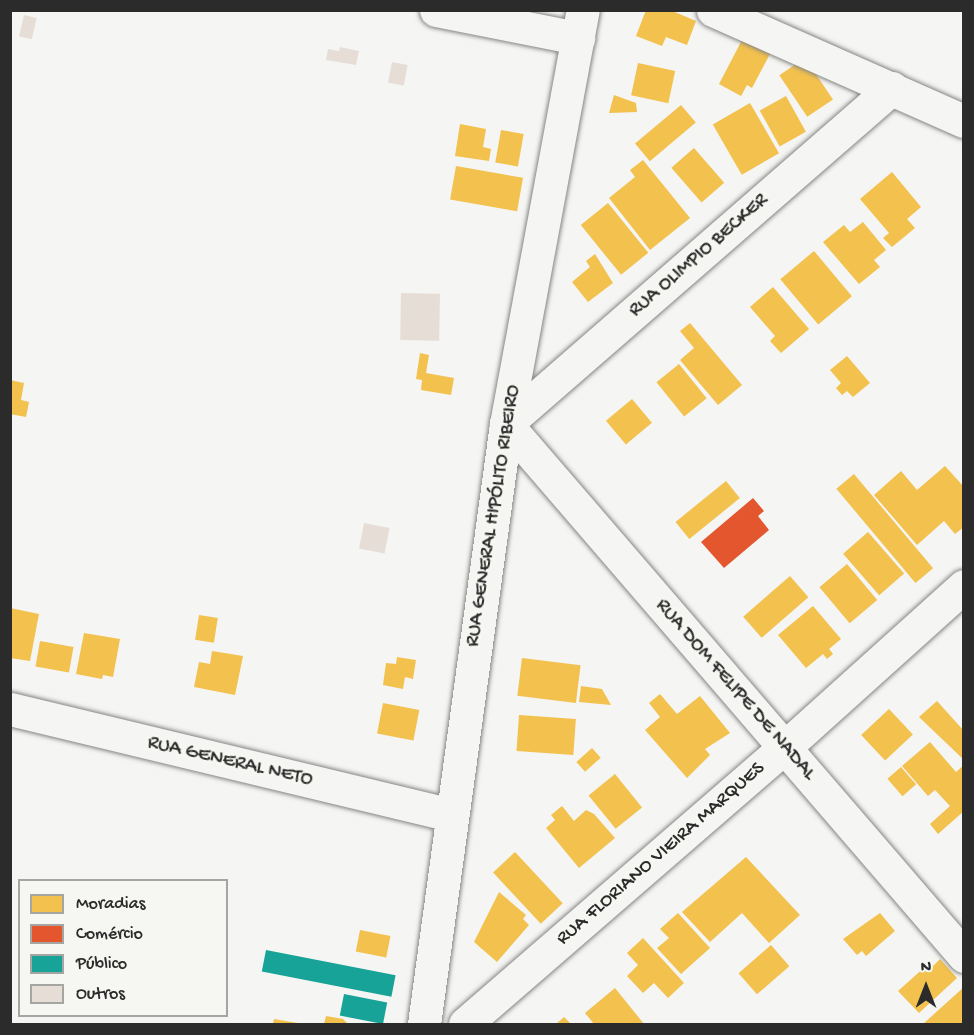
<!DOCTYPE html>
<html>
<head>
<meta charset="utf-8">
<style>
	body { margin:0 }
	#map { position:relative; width:974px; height:1035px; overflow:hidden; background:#f5f5f3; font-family:"Gochi Hand",sans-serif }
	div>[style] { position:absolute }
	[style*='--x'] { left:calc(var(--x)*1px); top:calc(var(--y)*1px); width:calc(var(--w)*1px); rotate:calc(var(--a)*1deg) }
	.homes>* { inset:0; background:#f2c14e; transform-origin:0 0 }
	.shops>* { inset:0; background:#e4572e }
	.public>* { inset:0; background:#17a398; transform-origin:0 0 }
	.building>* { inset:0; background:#e7ddd7; transform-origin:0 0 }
	.roads { filter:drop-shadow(0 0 2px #868685) drop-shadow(0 0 2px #868685) }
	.street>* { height:33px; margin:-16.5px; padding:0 16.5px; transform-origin:16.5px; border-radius:16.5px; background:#f5f5f3 }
	.secondary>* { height:33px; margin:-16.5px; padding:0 16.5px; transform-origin:16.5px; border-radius:16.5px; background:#f5f5f3 }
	span { translate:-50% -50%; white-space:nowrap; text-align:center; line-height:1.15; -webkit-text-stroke:6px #f6f6f2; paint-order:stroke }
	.street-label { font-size:20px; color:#2b2b2b }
	.frame { position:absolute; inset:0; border:12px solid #2b2b2b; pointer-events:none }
	.legend { position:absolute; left:18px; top:879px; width:210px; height:138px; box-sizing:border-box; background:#f6f6f2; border:2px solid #a5a5a2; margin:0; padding:8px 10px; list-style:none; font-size:18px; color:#2b2b2b }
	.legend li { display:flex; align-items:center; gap:12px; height:30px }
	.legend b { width:30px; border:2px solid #a5a5a2 }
	.north { position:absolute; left:896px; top:957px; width:60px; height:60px; -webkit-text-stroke:4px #f6f6f2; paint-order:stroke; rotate:0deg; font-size:16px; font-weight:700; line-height:24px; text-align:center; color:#2b2b2b }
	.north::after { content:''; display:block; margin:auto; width:21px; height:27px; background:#2b2b2b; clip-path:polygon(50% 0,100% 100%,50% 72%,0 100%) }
</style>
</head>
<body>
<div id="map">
	<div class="homes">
		<div style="clip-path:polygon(646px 10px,670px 10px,696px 21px,687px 45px,666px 37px,662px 46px,636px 36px)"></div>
		<div style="clip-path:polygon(742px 40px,770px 54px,752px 88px,747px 85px,741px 96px,719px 84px)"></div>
		<div style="left:805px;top:58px;width:50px;height:31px;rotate:56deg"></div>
		<div style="left:638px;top:63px;width:38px;height:33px;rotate:12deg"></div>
		<div style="clip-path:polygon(614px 95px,636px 103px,637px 112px,609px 113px)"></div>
		<div style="left:786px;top:96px;width:41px;height:30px;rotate:61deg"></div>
		<div style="left:750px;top:103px;width:58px;height:43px;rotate:60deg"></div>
		<div style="left:681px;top:105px;width:23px;height:60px;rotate:50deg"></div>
		<div style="clip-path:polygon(460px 124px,486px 129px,483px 147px,491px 149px,489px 161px,455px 156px)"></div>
		<div style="left:501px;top:130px;width:23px;height:33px;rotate:10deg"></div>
		<div style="left:694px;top:148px;width:46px;height:30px;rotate:49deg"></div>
		<div style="clip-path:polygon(643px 160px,690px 218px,650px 250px,609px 198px,635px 177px,630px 170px)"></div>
		<div style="left:456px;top:166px;width:68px;height:34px;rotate:10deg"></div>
		<div style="clip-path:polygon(892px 172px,921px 207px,907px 219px,915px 228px,892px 247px,883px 238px,889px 233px,860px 199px)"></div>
		<div style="left:608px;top:203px;width:64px;height:35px;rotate:51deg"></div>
		<div style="clip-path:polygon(863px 222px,886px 250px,874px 260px,880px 267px,859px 284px,823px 242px,844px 225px,850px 232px)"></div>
		<div style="left:814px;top:251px;width:59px;height:44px;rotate:50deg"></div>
		<div style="clip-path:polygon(595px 254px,613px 283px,588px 302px,572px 282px,590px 267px,586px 261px)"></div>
		<div style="clip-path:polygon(773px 287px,809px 329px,781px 353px,770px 341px,775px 336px,750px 307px)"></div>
		<div style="clip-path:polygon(690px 323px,742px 385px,718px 405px,680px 360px,694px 348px,680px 331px)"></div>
		<div style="clip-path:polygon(420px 353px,429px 355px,426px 373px,454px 378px,451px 395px,421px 390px,422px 380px,416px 379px)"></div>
		<div style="clip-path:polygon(847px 356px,870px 383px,853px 397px,847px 391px,842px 395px,836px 388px,841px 383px,830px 370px)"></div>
		<div style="left:679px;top:364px;width:44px;height:29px;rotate:51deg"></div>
		<div style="clip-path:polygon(10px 380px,24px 383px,21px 400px,29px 402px,26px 417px,10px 414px)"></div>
		<div style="left:632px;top:399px;width:31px;height:34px;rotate:50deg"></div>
		<div style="clip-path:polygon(945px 466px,964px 487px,964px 527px,955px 534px,944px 521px,917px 545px,874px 495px,901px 471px,917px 490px)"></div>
		<div style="left:854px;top:474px;width:123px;height:23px;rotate:50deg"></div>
		<div style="left:726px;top:481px;width:22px;height:65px;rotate:51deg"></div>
		<div style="left:868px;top:532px;width:55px;height:33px;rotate:49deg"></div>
		<div style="left:847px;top:564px;width:47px;height:36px;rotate:50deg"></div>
		<div style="left:790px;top:576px;width:28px;height:62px;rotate:49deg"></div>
		<div style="clip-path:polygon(813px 606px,841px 639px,829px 649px,833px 654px,827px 659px,823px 654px,806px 668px,778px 635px)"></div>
		<div style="clip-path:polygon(10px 608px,39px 614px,30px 661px,10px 658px)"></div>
		<div style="left:199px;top:615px;width:19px;height:25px;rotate:9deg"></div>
		<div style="clip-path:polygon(84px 633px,120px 639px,113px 677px,103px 675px,102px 679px,76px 674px)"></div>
		<div style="left:40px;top:641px;width:34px;height:26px;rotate:10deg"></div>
		<div style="clip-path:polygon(212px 651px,243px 656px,235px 695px,194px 687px,199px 662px,210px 664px)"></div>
		<div style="clip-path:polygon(397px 657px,416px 660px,413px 679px,405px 677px,403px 689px,383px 685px,386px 663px,396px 664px)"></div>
		<div style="left:522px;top:658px;width:59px;height:38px;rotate:7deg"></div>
		<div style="clip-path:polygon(581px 686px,602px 689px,611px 705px,579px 702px)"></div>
		<div style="clip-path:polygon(660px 694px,677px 714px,700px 696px,730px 733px,705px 749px,710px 755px,687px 778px,645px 730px,660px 717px,649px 703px)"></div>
		<div style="clip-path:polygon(937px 701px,964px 731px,964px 760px,919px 717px)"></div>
		<div style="left:383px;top:703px;width:37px;height:31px;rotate:11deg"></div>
		<div style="left:889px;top:709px;width:35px;height:38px;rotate:47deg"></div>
		<div style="left:519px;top:715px;width:57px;height:36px;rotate:4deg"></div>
		<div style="clip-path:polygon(930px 742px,956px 772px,964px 765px,964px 811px,938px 834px,930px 824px,950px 806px,935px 790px,928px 796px,902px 766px)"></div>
		<div style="left:592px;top:748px;width:13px;height:21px;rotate:48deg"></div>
		<div style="left:901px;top:767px;width:23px;height:18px;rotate:49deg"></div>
		<div style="left:615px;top:774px;width:43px;height:34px;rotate:51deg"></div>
		<div style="clip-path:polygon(562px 806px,574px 821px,586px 810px,594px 814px,615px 838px,579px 868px,546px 828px,555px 820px,551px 815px)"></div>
		<div style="left:515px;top:852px;width:70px;height:30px;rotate:47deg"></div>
		<div style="clip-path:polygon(746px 857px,800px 915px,769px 943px,742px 913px,710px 942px,682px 912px)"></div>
		<div style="clip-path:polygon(499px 892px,526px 915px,523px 919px,529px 925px,497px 962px,474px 942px)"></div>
		<div style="clip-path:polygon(678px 913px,710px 948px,681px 974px,657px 948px,669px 938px,660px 929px)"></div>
		<div style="clip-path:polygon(880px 913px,895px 931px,866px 956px,862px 951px,857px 955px,843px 939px)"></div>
		<div style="left:360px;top:930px;width:31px;height:22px;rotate:11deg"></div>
		<div style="clip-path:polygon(643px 938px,684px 983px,668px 998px,654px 983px,643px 993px,627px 976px,638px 965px,627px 953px)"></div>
		<div style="left:771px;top:945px;width:28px;height:43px;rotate:49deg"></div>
		<div style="clip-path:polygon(940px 959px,957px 978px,919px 1013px,898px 991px,926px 966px,929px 970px)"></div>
		<div style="clip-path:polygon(964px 987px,964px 1024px,923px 1024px,954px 996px)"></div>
		<div style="clip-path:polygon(615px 988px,644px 1024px,594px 1024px,585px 1013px)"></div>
		<div style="clip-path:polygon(326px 1016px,343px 1019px,348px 1024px,324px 1024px)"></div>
		<div style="clip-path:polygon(564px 1017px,571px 1024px,556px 1024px)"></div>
		<div style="clip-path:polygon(274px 1019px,298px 1023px,298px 1024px,273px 1024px)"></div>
	</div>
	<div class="shops">
		<div style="clip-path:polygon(753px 498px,764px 511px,758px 516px,769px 530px,724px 568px,701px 542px)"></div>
	</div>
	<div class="public">
		<div style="left:266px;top:950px;width:132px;height:22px;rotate:11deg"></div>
		<div style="left:344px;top:994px;width:44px;height:22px;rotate:11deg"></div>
	</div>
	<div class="building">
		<div style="left:24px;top:15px;width:13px;height:22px;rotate:13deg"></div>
		<div style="clip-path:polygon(340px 47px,359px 51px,356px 65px,326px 60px,328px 49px,339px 51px)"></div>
		<div style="left:392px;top:62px;width:16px;height:21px;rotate:11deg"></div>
		<div style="left:401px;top:293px;width:39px;height:47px;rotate:1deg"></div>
		<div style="left:364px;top:523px;width:26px;height:26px;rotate:11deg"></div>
	</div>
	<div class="roads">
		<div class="street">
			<div style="--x:436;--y:10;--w:145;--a:11.2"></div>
			<div style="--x:713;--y:10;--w:274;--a:23.9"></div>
			<div style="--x:892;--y:88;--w:512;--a:138.96"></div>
			<div style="--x:506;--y:424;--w:702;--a:49.27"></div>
			<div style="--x:10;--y:709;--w:453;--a:13.5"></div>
			<div style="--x:465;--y:1024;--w:422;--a:-40.9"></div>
			<div style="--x:784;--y:748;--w:242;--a:-42"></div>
		</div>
		<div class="secondary">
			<div style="--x:424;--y:1024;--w:606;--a:-82.22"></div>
			<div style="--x:506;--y:424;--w:421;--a:-79.5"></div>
		</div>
	</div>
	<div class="street-label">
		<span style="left:699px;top:256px;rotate:-41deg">RUA OLIMPIO BECKER</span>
		<span style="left:494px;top:516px;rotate:-81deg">RUA GENERAL HIPÓLITO RIBEIRO</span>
		<span style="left:735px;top:690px;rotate:49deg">RUA DOM FELIPE DE NADAL</span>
		<span style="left:230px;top:762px;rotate:13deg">RUA GENERAL NETO</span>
		<span style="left:661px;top:854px;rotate:-41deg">RUA FLORIANO VIEIRA MARQUES</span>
	</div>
	<div class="frame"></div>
	<ul class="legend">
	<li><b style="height:16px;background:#f2c14e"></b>Moradias</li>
	<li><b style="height:16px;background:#e4572e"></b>Comércio</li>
	<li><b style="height:16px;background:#17a398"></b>Público</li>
	<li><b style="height:16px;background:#e7ddd7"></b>Outros</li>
	</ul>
	<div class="north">N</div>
</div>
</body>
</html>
